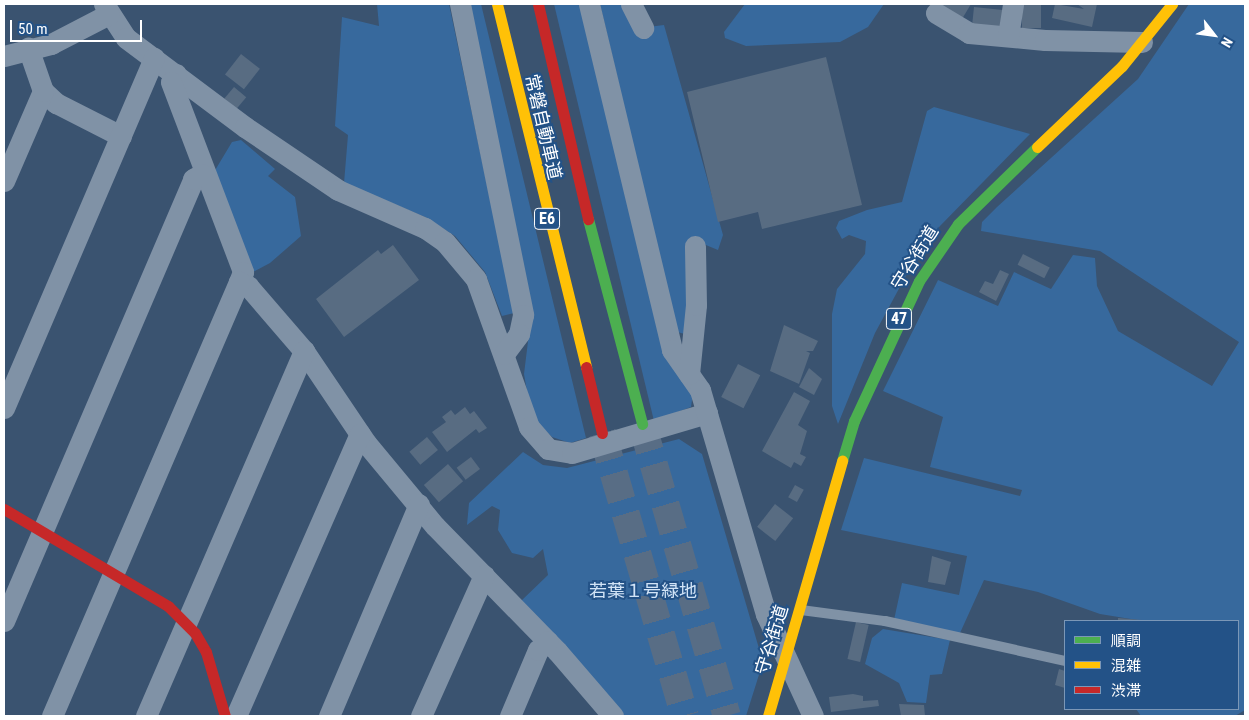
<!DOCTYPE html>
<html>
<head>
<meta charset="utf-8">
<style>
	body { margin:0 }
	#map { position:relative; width:1249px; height:720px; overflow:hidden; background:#3a5370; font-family:"Roboto Condensed","Noto Sans JP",sans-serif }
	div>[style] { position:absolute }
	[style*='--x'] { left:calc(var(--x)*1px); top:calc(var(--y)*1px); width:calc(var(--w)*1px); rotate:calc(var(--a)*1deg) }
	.green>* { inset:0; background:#37699d }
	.building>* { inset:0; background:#586c82; transform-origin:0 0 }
	.highway-tunnel>* { height:28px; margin-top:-14px; transform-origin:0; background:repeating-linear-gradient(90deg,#586d85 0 28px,transparent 0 42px) }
	.lane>* { height:10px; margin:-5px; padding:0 5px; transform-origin:5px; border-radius:5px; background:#8092a6 }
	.street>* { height:21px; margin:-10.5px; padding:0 10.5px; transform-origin:10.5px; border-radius:10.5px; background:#8092a6 }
	.fast>* { height:11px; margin:-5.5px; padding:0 5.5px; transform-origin:5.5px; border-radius:5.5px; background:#4caf50 }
	.slow>* { height:11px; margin:-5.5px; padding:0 5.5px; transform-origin:5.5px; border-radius:5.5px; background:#ffc107 }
	.jam>* { height:11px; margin:-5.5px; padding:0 5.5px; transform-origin:5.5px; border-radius:5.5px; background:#c62828 }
	span { translate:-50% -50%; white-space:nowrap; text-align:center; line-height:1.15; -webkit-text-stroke:4px #235287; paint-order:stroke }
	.shield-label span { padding:1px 4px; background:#235287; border:1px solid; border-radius:4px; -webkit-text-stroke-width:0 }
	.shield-label { font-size:16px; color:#fff; font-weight:700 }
	.street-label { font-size:18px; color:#fff }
	.park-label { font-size:18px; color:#d2e4f7 }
	.frame { position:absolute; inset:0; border:5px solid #fff; pointer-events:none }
	.legend { position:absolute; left:1064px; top:620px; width:175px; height:90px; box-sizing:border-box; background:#235287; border:1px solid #7b97b7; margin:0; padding:6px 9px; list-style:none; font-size:15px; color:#fff }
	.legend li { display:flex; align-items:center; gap:10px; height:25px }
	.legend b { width:25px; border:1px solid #7b97b7 }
	.north { position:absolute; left:1189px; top:10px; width:50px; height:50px; -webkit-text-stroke:4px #235287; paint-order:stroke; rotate:120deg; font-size:14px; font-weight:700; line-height:20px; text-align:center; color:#fff }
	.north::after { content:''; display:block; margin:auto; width:18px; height:22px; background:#fff; clip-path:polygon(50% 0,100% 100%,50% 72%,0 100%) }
	.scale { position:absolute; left:10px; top:20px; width:132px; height:22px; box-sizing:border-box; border:2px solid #fff; border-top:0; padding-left:6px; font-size:15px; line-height:18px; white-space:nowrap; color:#fff; -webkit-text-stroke:4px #235287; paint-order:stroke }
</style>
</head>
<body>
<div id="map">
	<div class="green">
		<div style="clip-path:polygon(377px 4px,449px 4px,514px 313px,502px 316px,485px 272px,455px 236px,425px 217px,344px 183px,348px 135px,335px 126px,342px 17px,379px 26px)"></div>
		<div style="clip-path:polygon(465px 4px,481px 4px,586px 438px,570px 443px,552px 437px,536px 421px,528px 397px,524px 374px,531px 317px)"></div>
		<div style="clip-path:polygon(554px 4px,586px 4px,693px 393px,691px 407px,654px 421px)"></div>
		<div style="clip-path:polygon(600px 4px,625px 4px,648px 27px,664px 25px,723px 235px,718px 250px,701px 243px,685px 334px,677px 332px)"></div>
		<div style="clip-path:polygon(745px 4px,884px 4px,868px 27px,840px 42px,746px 46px,725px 38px,724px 32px)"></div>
		<div style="clip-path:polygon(1189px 4px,1245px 4px,1245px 710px,1235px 716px,1141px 716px,1136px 709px,1238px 709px,1238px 621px,1143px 621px,1100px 614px,1038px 592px,984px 580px,960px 633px,894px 620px,902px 583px,959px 595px,967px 556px,841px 530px,864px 458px,1020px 496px,1022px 490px,930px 467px,943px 417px,883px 391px,938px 280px,998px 306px,1014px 272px,1051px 289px,1073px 255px,1095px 258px,1097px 286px,1118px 331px,1212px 386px,1239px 342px,1100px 251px,981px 231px,982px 222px,997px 207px,1138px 79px)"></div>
		<div style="clip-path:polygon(934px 107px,1030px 134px,940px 226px,915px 259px,875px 333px,838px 424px,832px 406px,832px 314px,837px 289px,865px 254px,866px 241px,849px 235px,842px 239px,836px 228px,839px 221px,867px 210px,902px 202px,927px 111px)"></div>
		<div style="clip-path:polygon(241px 140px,275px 169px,268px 176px,295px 197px,301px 236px,270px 263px,253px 272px,214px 172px,232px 142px)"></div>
		<div style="clip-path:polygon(679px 439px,702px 454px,763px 662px,746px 716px,622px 716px,521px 601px,548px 575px,543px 549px,533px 558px,512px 553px,498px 530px,500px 510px,492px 506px,467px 525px,469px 503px,523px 452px,543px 465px,567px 468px)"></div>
		<div style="clip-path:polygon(883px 629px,950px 640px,942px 674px,930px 675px,926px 703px,907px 702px,899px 683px,865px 664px,872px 638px)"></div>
	</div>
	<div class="building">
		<div style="clip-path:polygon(940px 4px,971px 4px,962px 19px)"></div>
		<div style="left:1022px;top:4px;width:19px;height:24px"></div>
		<div style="clip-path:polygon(1055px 4px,1084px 9px,1077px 4px,1097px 4px,1092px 27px,1052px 18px)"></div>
		<div style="left:974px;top:7px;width:29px;height:18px;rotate:6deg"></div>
		<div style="left:241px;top:54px;width:24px;height:26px;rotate:38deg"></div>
		<div style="clip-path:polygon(826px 57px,862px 205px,762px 229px,758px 212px,718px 222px,687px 92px)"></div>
		<div style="left:234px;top:87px;width:16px;height:15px;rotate:40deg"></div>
		<div style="clip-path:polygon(393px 245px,419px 280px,344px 337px,316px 299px,378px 250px,381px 254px)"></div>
		<div style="left:1023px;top:254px;width:30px;height:12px;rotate:27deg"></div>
		<div style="clip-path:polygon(1000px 270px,1009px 274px,996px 301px,979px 292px,985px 281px,993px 284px)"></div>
		<div style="clip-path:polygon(784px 325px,818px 341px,813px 351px,806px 351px,810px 353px,799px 384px,770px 371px)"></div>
		<div style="left:738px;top:364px;width:25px;height:37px;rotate:27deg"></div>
		<div style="clip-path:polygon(809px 368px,822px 379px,814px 395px,799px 387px)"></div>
		<div style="clip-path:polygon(794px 392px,810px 401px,798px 425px,807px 431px,800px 454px,806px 457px,801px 466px,794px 462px,791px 468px,762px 451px)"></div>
		<div style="clip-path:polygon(465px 407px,470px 414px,474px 411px,487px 428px,479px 433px,476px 429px,447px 452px,432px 432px,446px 422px,442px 417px,451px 410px,455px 415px)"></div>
		<div style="left:427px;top:437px;width:17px;height:23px;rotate:50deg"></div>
		<div style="left:471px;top:457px;width:15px;height:18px;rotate:53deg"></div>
		<div style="left:448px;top:464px;width:23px;height:32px;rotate:49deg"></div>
		<div style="left:795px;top:485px;width:10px;height:14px;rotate:29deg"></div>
		<div style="left:775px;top:504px;width:23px;height:29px;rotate:38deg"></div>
		<div style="clip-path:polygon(932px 556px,951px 562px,945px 585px,928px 582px)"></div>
		<div style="clip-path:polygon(1118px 618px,1142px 620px,1142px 621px,1118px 621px)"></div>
		<div style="left:856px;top:622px;width:13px;height:38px;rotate:13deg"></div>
		<div style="clip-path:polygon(1059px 669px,1065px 671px,1065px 688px,1055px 685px)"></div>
		<div style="clip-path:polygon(853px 694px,863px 696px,863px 701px,878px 700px,879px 706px,831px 712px,829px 697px)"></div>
		<div style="clip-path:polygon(899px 704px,924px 705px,925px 716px,901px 716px)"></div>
	</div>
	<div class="highway-tunnel">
		<div style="--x:642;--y:424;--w:304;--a:73.8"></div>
		<div style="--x:602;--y:433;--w:295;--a:73.7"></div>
	</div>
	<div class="lane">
		<div style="--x:801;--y:610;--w:85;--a:7.5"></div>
		<div style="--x:885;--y:621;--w:184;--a:12.5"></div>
	</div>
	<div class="street">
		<div style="--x:104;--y:4;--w:40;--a:57.1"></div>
		<div style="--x:126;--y:38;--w:149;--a:36.8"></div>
		<div style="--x:245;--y:127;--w:112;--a:34.1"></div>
		<div style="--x:338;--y:190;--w:95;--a:23.6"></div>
		<div style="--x:425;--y:228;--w:24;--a:35"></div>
		<div style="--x:445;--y:242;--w:48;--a:50"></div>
		<div style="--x:476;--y:279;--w:157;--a:70.3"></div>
		<div style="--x:529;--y:427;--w:29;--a:49"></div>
		<div style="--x:548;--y:449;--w:24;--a:9"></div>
		<div style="--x:572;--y:453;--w:141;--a:-16.5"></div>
		<div style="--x:460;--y:4;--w:317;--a:78.5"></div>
		<div style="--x:523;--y:315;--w:19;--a:102"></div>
		<div style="--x:519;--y:334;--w:25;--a:127"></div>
		<div style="--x:589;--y:4;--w:356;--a:76.5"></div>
		<div style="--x:672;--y:350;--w:49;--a:55"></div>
		<div style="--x:700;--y:390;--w:234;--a:73.6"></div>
		<div style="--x:766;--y:614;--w:112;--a:65.3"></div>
		<div style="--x:631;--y:4;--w:27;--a:63"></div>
		<div style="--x:936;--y:13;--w:39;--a:31"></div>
		<div style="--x:969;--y:33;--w:76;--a:5.3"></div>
		<div style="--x:1045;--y:40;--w:97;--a:1.2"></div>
		<div style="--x:1008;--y:36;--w:32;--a:-81"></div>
		<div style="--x:4;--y:56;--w:49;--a:-14.3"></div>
		<div style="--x:51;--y:44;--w:65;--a:-27.3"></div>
		<div style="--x:176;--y:74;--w:9;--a:122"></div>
		<div style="--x:171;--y:82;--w:203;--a:69.2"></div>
		<div style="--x:243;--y:272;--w:11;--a:112"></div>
		<div style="--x:239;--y:282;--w:10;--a:24"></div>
		<div style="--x:248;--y:286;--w:86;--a:49.3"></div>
		<div style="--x:304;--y:351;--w:111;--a:56"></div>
		<div style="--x:366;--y:443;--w:108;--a:50.3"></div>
		<div style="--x:435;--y:526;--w:175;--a:45.7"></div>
		<div style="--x:557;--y:651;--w:86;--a:49.3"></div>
		<div style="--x:43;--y:91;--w:18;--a:43"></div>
		<div style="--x:56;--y:103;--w:73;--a:26.9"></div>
		<div style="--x:4;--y:181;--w:98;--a:-66.6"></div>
		<div style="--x:43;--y:91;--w:46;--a:-109.2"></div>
		<div style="--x:689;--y:374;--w:69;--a:-84.2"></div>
		<div style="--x:696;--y:305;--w:59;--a:-91"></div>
		<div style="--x:4;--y:408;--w:381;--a:-66.8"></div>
		<div style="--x:4;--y:621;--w:481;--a:-66.8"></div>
		<div style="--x:193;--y:179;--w:10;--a:-29"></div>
		<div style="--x:52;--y:716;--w:473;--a:-66.7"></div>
		<div style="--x:146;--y:716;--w:398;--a:-66.6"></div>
		<div style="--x:236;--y:716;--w:308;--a:-66.3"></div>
		<div style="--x:329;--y:716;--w:230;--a:-67"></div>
		<div style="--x:421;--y:716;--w:154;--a:-65.9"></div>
		<div style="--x:510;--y:716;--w:72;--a:-67"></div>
		<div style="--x:538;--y:650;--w:13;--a:-42"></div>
	</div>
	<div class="fast">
		<div style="--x:588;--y:219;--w:212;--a:75.2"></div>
		<div style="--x:842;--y:461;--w:42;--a:-73.3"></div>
		<div style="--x:854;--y:421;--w:154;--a:-65.1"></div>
		<div style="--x:919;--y:281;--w:69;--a:-55.6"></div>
		<div style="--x:958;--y:224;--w:110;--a:-44.3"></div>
	</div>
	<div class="slow">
		<div style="--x:497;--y:4;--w:374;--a:76.2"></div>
		<div style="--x:1037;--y:147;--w:117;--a:-43.6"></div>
		<div style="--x:1122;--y:66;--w:80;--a:-51.1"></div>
		<div style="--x:768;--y:716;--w:266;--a:-73.8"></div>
	</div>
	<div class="jam">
		<div style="--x:538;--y:4;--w:221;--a:76.9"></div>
		<div style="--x:586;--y:367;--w:68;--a:76.4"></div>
		<div style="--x:4;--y:509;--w:191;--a:30.6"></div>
		<div style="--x:168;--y:606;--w:38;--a:45"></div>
		<div style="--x:195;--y:633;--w:22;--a:60"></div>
		<div style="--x:206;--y:652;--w:67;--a:73.5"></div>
	</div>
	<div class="shield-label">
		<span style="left:547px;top:219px">E6</span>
		<span style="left:899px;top:319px">47</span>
	</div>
	<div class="street-label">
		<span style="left:543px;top:127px;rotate:77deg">常磐自動車道</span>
		<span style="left:915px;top:258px;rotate:-58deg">守谷街道</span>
		<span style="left:772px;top:640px;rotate:-73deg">守谷街道</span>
	</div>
	<div class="park-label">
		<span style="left:643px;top:591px">若葉１号緑地</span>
	</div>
	<div class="frame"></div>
	<ul class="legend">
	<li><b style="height:6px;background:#4caf50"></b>順調</li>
	<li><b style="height:6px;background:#ffc107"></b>混雑</li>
	<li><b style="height:6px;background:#c62828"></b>渋滞</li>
	</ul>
	<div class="north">N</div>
	<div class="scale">50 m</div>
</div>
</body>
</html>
